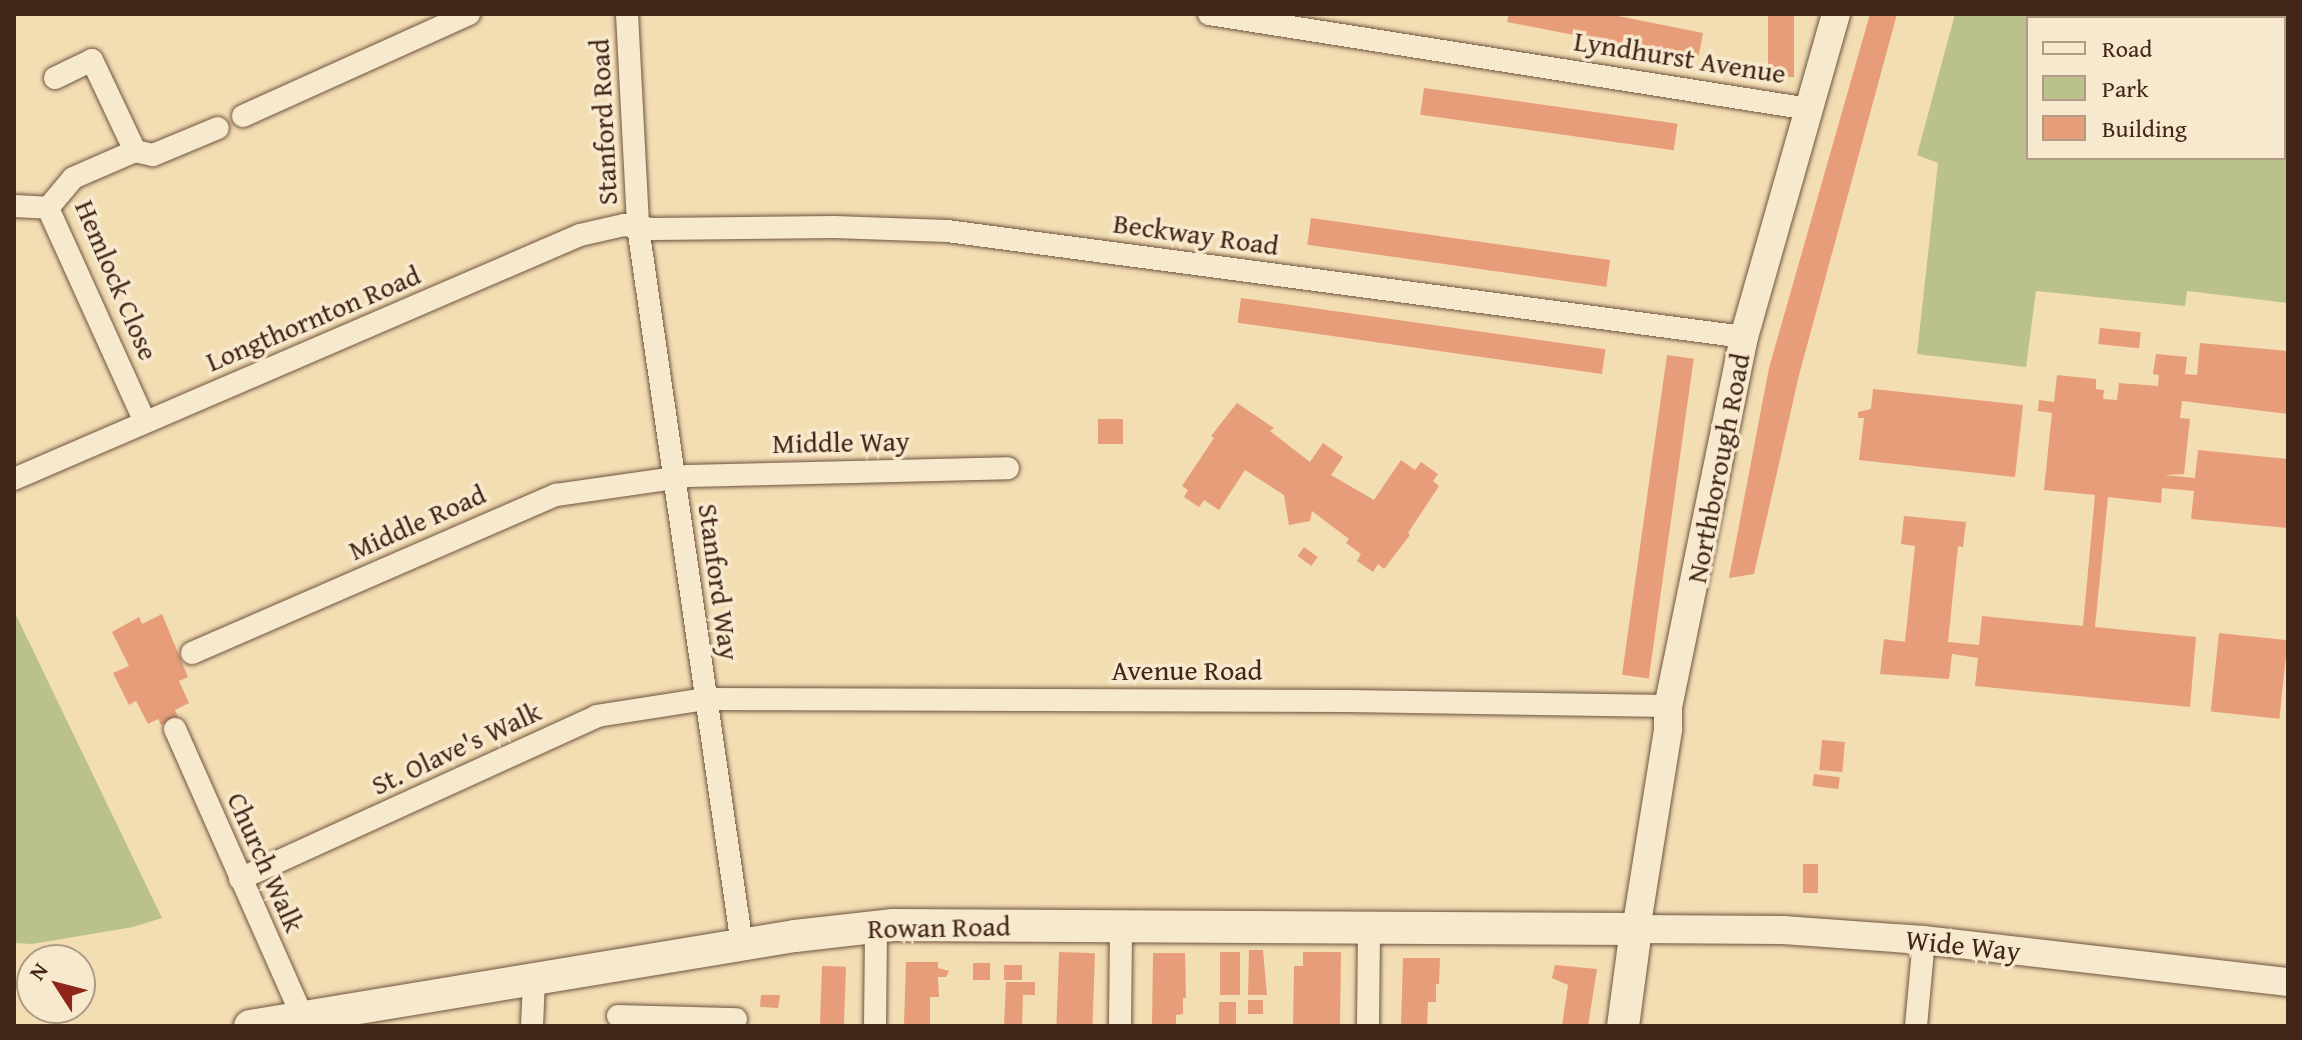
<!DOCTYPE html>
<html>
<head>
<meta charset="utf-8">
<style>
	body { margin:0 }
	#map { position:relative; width:2302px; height:1040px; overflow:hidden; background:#f3ddb3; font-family:"Gentium Book Plus",serif }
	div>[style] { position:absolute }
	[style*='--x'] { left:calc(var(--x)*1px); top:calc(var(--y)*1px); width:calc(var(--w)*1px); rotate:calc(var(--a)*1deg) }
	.green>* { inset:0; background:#bac18d }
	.building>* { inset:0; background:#e79d79; transform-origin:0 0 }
	.roads { filter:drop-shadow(0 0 2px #6f5440) drop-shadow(0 0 2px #6f5440) }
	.minor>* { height:22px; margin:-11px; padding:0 11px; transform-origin:11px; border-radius:11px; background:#f7e9ce }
	.tertiary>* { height:28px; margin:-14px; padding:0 14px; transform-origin:14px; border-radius:14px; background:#f7e9ce }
	.secondary>* { height:32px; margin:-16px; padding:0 16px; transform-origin:16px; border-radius:16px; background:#f7e9ce }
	span { translate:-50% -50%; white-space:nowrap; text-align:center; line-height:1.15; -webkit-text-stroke:7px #f7e9ce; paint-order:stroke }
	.street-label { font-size:28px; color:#43261a }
	.frame { position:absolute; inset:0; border:16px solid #43261a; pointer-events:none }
	.legend { position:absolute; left:2026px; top:16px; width:260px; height:144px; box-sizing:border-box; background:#f7e9ce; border:2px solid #af9b86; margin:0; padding:10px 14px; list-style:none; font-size:24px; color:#43261a }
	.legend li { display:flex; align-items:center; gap:16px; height:40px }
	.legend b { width:40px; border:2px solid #af9b86 }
	.north { position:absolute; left:16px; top:944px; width:80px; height:80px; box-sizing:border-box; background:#f7e9ce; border:2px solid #af9b86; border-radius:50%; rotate:306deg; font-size:22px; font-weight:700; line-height:32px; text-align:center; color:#43261a }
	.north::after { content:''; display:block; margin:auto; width:28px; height:36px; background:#8f2418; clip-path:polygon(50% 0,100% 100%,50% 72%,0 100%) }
</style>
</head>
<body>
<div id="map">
	<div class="green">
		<div style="clip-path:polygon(evenodd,1955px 14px,2288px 14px,2288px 303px,2187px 291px,2185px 306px,2036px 291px,2026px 367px,1917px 354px,1938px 163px,1917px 155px,1955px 14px,2028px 18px,2284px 18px,2284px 158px,2028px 158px,2028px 18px)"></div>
		<div style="clip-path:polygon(15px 613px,162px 918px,133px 927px,32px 944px,14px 943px)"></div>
	</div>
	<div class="building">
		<div style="clip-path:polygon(1509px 14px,1608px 14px,1703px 33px,1698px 59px,1507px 22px)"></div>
		<div style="left:1768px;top:14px;width:26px;height:63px"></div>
		<div style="clip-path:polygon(1870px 14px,1897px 14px,1799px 375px,1754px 574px,1729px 578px,1769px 368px)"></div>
		<div style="left:1424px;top:88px;width:256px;height:27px;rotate:8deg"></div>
		<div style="left:1311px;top:218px;width:302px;height:27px;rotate:8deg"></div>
		<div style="left:1241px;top:298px;width:368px;height:25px;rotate:8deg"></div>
		<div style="left:2100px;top:328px;width:41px;height:16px;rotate:6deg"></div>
		<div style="clip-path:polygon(2200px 343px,2288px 351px,2288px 414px,2182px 401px,2180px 418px,2190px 419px,2184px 474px,2164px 475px,2195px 478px,2198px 450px,2288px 459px,2288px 528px,2191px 519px,2194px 491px,2162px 488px,2161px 503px,2108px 497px,2095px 627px,2196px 637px,2190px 707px,1975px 686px,1978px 658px,1952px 654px,1949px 679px,1880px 674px,1884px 639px,1905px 642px,1915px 546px,1901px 544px,1904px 516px,1966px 522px,1963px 547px,1958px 546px,1948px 642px,1979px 645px,1982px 616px,2083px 626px,2095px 495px,2044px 490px,2052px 413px,2038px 411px,2039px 400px,2054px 402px,2057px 375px,2096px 379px,2096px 389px,2104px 390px,2103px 399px,2117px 400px,2119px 383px,2158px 386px,2159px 375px,2153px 374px,2156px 354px,2187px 357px,2185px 374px,2197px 375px)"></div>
		<div style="left:1667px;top:355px;width:27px;height:323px;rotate:8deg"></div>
		<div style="clip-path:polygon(1873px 389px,2023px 405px,2015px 477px,1859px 460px,1864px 418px,1858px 418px,1858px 412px,1871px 409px)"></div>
		<div style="clip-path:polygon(1237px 403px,1274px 428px,1270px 431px,1310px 462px,1323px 443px,1343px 457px,1331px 475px,1374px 500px,1401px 460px,1415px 470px,1421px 462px,1438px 474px,1433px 481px,1439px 486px,1408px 533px,1410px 535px,1384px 569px,1378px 564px,1373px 572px,1357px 561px,1361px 554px,1346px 543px,1349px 539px,1312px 511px,1310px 521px,1289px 525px,1284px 495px,1245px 470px,1219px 510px,1204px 500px,1199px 507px,1184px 497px,1188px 490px,1182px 486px,1214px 438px,1211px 436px)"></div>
		<div style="left:1098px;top:419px;width:25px;height:25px"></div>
		<div style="left:1304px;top:547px;width:17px;height:11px;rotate:36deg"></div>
		<div style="clip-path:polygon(162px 614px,188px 677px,179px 681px,189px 703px,175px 710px,178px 717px,161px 725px,158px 719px,148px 724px,136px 701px,129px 705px,113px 673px,129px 666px,112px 632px,139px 617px,142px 624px)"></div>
		<div style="left:2219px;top:633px;width:69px;height:79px;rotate:6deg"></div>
		<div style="left:1822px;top:740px;width:23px;height:30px;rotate:5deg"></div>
		<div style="left:1814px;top:774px;width:26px;height:12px;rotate:7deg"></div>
		<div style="left:1803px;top:864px;width:15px;height:29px"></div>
		<div style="clip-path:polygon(1249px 950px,1263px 950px,1267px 995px,1248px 995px)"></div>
		<div style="left:1059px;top:952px;width:36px;height:74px;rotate:2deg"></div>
		<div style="left:1220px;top:952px;width:20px;height:43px"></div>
		<div style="clip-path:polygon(1303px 952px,1341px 952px,1340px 1026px,1293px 1026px,1294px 966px,1303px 966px)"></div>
		<div style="clip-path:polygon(1153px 953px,1185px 953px,1186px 998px,1183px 998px,1183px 1014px,1176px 1015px,1176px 1026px,1152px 1026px)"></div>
		<div style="clip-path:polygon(1403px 958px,1440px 958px,1439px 984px,1436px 984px,1436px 1002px,1428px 1002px,1427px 1026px,1401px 1026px)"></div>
		<div style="clip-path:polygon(906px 962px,938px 962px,938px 968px,949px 971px,946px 977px,938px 977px,939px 997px,930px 997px,930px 1026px,904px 1025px)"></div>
		<div style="left:973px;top:963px;width:17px;height:17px"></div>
		<div style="left:1004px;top:965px;width:18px;height:15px"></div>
		<div style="clip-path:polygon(1555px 965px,1597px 969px,1588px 1026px,1562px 1026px,1568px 985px,1552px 978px)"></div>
		<div style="left:822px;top:966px;width:24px;height:60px;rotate:2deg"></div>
		<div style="clip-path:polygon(1006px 982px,1035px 982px,1035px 995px,1023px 995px,1022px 1026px,1004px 1026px)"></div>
		<div style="clip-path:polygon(761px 995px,780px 995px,778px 1008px,760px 1007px)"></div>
		<div style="left:1248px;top:1000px;width:15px;height:14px"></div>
		<div style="left:1219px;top:1002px;width:17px;height:24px"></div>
	</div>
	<div class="roads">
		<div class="minor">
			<div style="--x:627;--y:14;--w:213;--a:87"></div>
			<div style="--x:638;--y:227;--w:725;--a:81.76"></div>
			<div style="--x:1209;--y:14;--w:607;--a:9"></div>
			<div style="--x:55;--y:78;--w:41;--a:-25.9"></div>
			<div style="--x:92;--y:60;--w:101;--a:64.7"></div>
			<div style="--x:243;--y:116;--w:248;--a:-24.3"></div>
			<div style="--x:14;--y:206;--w:34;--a:3"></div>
			<div style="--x:145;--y:422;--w:235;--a:-114.4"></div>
			<div style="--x:48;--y:208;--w:39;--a:-50"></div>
			<div style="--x:73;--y:178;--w:68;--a:-23.5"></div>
			<div style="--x:135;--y:151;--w:18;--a:13"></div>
			<div style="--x:153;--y:155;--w:70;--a:-22.6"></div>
			<div style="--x:14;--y:479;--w:616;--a:-23.32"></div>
			<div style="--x:580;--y:235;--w:45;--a:-12.8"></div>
			<div style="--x:624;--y:225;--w:30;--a:8"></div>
			<div style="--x:654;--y:229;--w:180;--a:-0.6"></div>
			<div style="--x:834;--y:227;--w:113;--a:2"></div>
			<div style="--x:947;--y:231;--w:804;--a:7.58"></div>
			<div style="--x:192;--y:653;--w:397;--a:-23.5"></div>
			<div style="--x:556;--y:495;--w:133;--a:-8.2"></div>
			<div style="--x:688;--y:476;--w:320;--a:-1.4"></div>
			<div style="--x:175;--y:729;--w:316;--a:66.1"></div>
			<div style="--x:240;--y:879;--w:392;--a:-24.5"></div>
			<div style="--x:597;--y:716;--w:109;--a:-8.9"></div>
			<div style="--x:705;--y:699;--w:643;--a:0.18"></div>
			<div style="--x:1348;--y:701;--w:320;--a:0.9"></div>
			<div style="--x:618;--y:1016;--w:118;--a:1.5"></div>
			<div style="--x:532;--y:1026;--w:46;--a:-87.5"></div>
			<div style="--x:875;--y:1026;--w:100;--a:-89.4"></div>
			<div style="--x:1120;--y:1026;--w:99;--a:-89.4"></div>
			<div style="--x:1368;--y:1026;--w:98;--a:-89.4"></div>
			<div style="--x:1916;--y:1026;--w:86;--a:-84.7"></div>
		</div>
		<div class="tertiary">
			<div style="--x:1836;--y:14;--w:336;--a:105.9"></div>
			<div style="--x:1744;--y:337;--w:377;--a:101.6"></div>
			<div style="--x:1668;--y:706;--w:24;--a:90"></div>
			<div style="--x:1668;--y:730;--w:202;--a:99.1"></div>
			<div style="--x:1636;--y:929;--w:147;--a:0.4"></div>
			<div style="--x:1783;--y:930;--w:141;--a:4.1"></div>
			<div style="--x:1924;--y:940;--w:366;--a:6.6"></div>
		</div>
		<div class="secondary">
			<div style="--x:250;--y:1026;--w:552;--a:-9.38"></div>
			<div style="--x:795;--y:936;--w:99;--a:-6.4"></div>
			<div style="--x:893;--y:925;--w:743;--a:0.31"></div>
			<div style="--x:1636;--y:929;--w:98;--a:97.6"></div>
		</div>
	</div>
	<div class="street-label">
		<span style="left:1680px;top:57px;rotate:9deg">Lyndhurst Avenue</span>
		<span style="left:603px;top:122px;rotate:-93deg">Stanford Road</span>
		<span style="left:1196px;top:234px;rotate:8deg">Beckway Road</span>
		<span style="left:117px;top:280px;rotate:67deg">Hemlock Close</span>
		<span style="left:313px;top:318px;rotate:-23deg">Longthornton Road</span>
		<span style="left:841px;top:442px;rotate:-1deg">Middle Way</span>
		<span style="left:1718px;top:468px;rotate:-79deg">Northborough Road</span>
		<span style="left:417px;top:522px;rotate:-24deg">Middle Road</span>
		<span style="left:719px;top:582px;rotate:82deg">Stanford Way</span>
		<span style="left:1187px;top:670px">Avenue Road</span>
		<span style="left:456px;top:748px;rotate:-25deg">St. Olave's Walk</span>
		<span style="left:266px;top:862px;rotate:66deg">Church Walk</span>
		<span style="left:939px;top:927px;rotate:-1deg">Rowan Road</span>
		<span style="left:1963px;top:945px;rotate:6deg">Wide Way</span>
	</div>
	<div class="frame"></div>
	<ul class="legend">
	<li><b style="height:10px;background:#f7e9ce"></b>Road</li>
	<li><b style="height:22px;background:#bac18d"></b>Park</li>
	<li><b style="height:22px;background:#e79d79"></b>Building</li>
	</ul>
	<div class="north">N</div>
</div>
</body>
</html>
